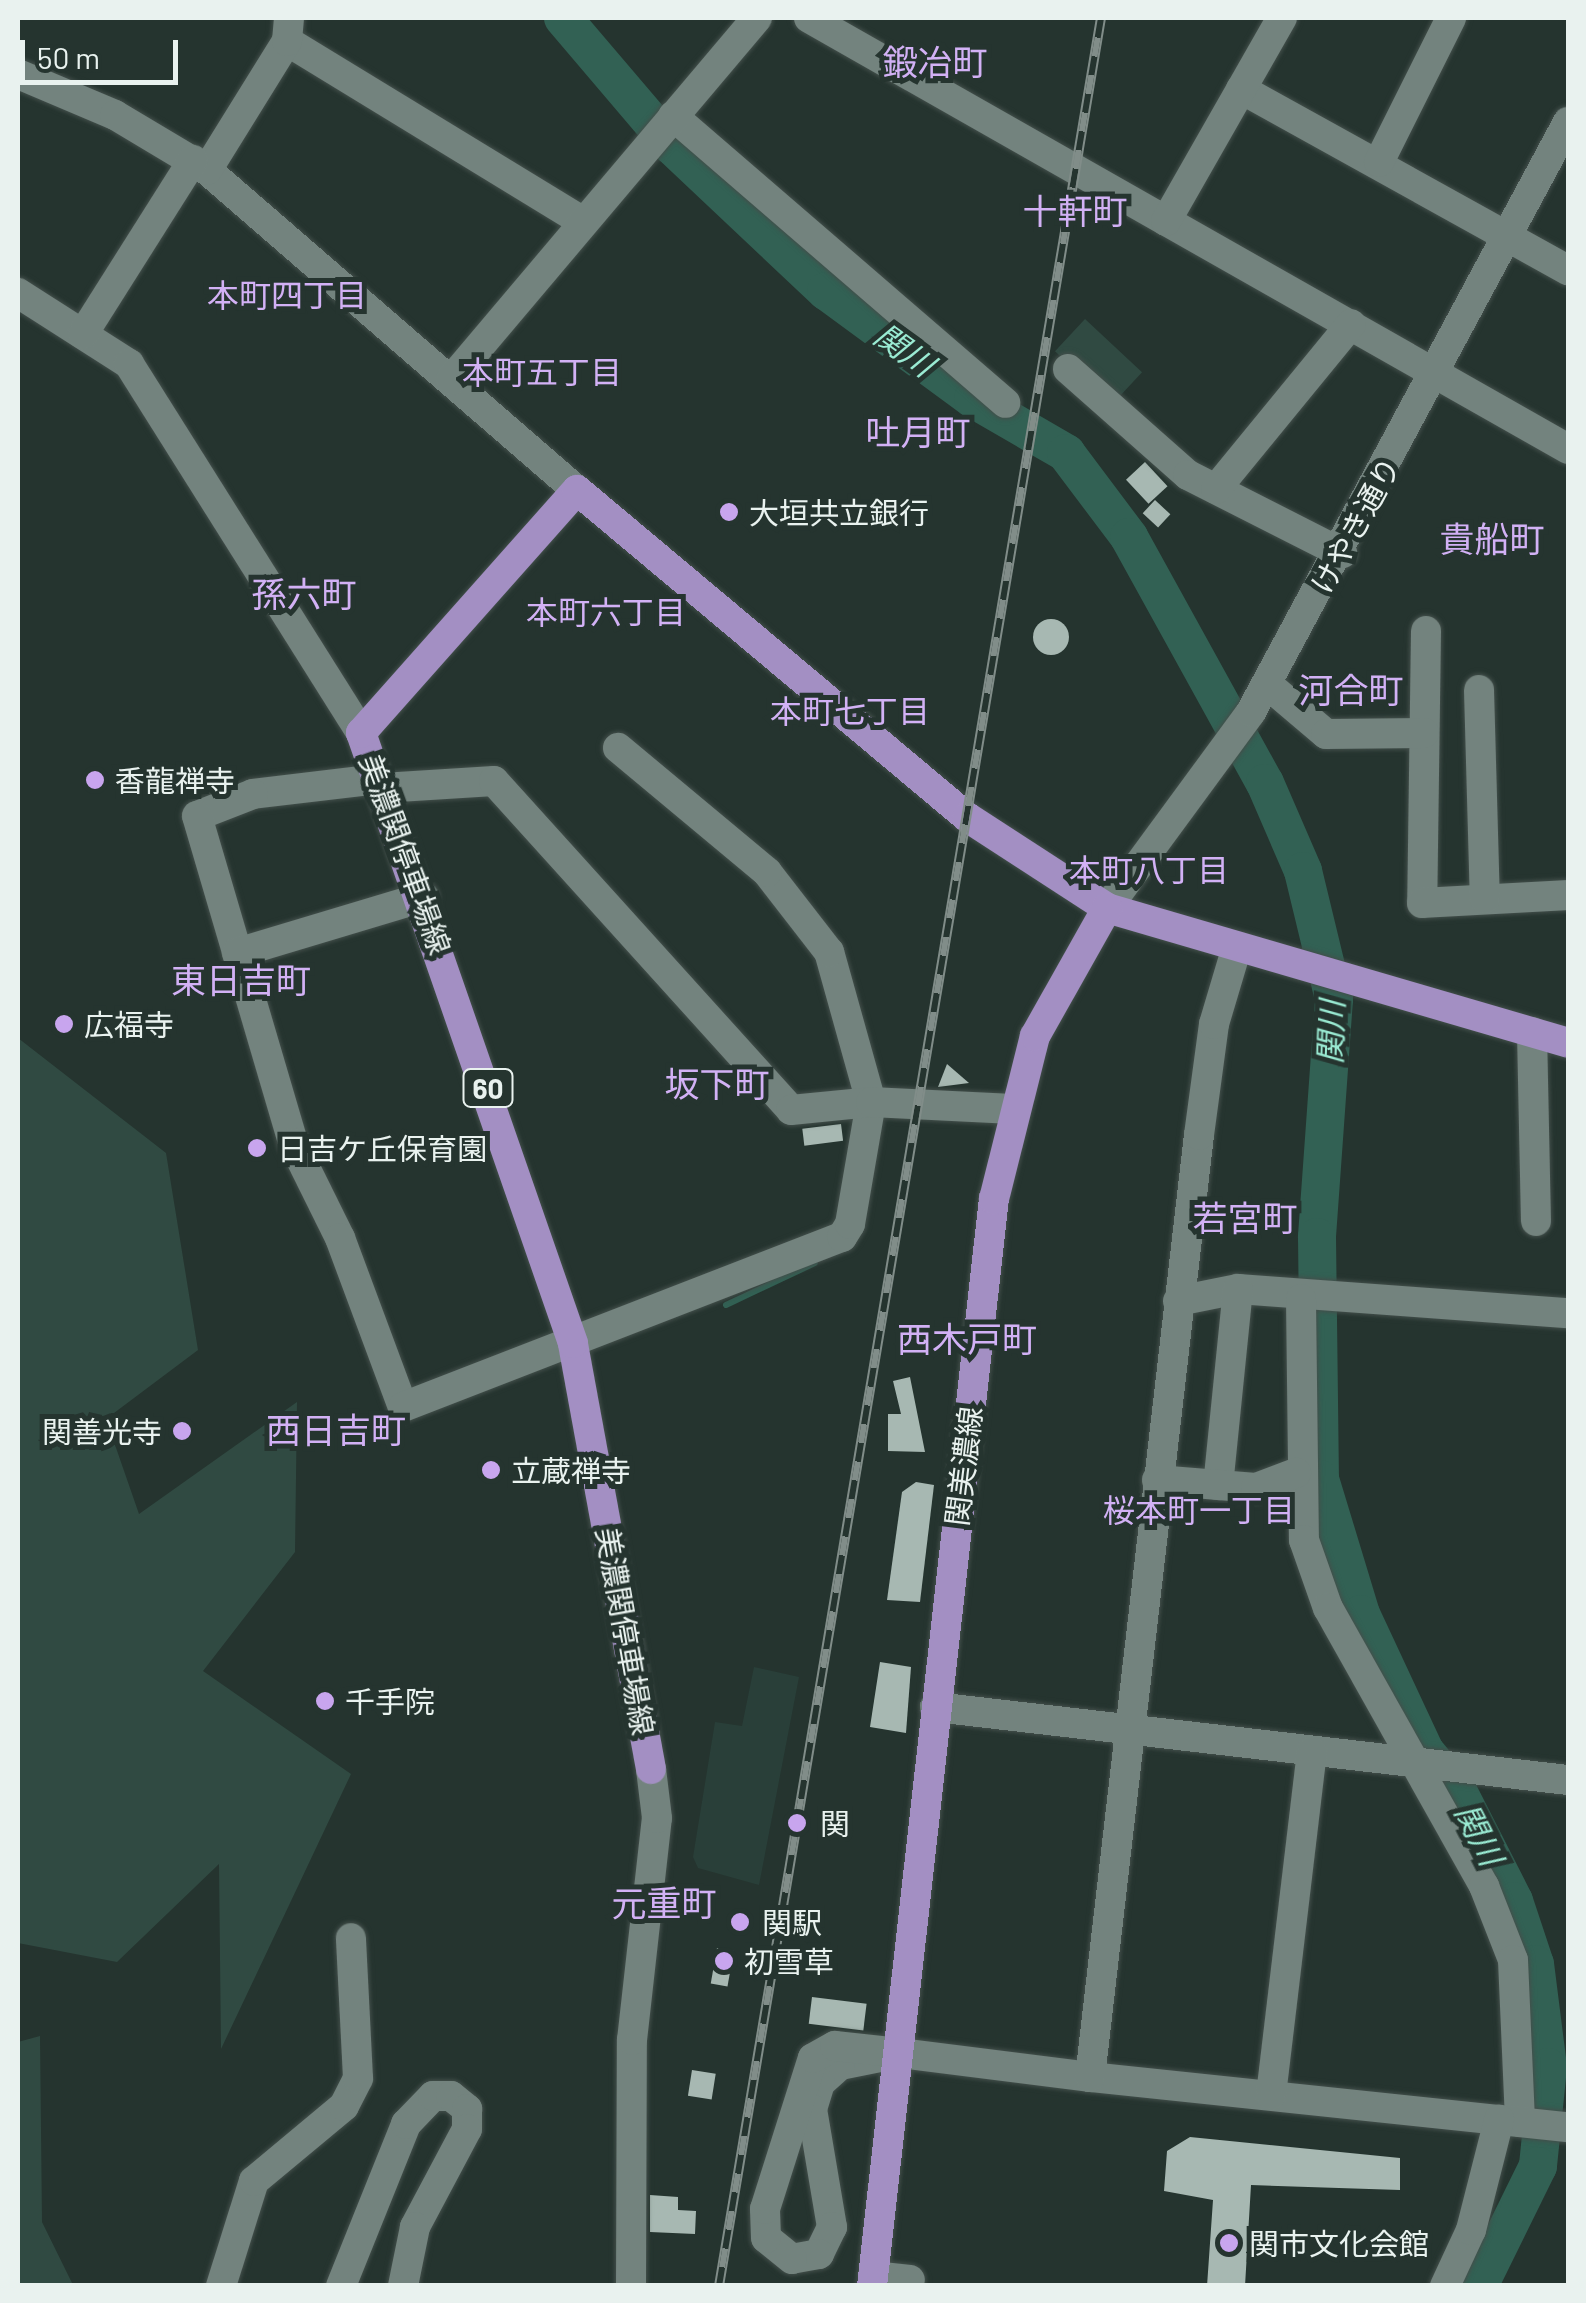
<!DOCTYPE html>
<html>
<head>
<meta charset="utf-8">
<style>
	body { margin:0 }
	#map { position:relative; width:1586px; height:2303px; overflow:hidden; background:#25342f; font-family:Barlow,"Noto Sans JP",sans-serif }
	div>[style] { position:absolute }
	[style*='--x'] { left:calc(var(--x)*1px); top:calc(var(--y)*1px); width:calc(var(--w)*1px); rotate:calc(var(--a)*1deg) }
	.built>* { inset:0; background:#293f39 }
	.green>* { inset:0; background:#304a42; transform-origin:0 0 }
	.stream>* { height:6px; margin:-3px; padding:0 3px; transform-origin:3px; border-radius:3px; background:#326154 }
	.river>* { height:38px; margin:-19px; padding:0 19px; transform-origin:19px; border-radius:19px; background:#326154 }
	.building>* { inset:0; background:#a7b8b2; transform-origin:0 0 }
	.round { border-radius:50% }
	.roads { filter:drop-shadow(0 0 2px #434f4b) drop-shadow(0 0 2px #434f4b) }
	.minor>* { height:30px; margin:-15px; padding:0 15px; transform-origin:15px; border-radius:15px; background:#73837e }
	.major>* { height:30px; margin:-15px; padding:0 15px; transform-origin:15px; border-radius:15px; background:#a38fc3 }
	.rail>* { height:10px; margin-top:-5px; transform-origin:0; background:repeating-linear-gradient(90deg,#25342f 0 19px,#818d89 0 38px); box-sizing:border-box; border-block:2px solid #818d89 }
	.dots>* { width:28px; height:28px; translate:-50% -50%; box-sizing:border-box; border:5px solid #25342f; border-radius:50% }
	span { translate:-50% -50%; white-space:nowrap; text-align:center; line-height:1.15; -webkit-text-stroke:10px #25342f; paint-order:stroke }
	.shield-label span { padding:2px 8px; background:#25342f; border:2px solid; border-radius:8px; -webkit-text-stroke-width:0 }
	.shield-label { font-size:28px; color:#e9f2ef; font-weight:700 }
	.poi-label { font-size:30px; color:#e9f2ef }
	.left { translate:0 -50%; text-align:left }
	.right { translate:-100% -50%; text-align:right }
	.street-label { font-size:30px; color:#e9f2ef }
	.neighbourhood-label { font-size:32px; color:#d2b1f5 }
	.water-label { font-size:32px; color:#9aebd3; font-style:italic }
	.quarter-label { font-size:35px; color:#d2b1f5 }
	.frame { position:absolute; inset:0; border:20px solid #e9f2ef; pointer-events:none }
	.scale { position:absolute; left:20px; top:40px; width:158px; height:45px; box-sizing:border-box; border:5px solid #e9f2ef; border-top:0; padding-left:12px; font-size:30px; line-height:35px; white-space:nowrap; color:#e9f2ef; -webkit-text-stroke:8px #25342f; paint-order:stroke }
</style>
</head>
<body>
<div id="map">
	<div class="built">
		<div style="clip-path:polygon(754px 1667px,799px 1677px,759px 1885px,698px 1868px,693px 1857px,715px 1722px,742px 1726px)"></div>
	</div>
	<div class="green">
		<div style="left:1085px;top:319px;width:78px;height:44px;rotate:43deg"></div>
		<div style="clip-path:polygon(18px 1038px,166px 1153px,198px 1350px,106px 1419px,139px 1514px,297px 1402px,295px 1552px,203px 1671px,351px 1774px,221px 2049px,219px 1864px,117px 1962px,18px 1943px)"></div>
		<div style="clip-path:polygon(40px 2036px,42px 2222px,73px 2285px,18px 2285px,18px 2042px)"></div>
	</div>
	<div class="stream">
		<div style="--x:726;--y:1305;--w:98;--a:-25.3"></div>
	</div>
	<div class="river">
		<div style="--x:563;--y:18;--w:168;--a:49.6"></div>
		<div style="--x:672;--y:146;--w:212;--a:43.3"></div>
		<div style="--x:826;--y:291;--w:182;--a:36.3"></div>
		<div style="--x:973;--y:399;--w:108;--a:30.1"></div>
		<div style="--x:1066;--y:453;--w:105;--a:53.1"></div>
		<div style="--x:1129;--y:537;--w:281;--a:61.1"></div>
		<div style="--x:1265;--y:783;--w:96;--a:66.6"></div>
		<div style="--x:1303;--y:871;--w:132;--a:76.4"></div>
		<div style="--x:1334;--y:999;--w:239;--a:94.1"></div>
		<div style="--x:1317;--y:1237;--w:242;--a:89.3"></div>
		<div style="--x:1320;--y:1479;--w:141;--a:73.1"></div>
		<div style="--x:1361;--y:1614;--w:151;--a:65"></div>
		<div style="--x:1425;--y:1751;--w:52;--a:50.5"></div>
		<div style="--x:1458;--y:1791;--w:123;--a:63"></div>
		<div style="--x:1514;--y:1901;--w:66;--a:71.6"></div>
		<div style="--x:1535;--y:1964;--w:104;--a:82.8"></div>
		<div style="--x:1548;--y:2067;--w:100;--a:95.8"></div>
		<div style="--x:1538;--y:2166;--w:134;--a:116.2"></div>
	</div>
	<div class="building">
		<div style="left:1145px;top:462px;width:33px;height:26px;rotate:47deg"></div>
		<div style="left:1155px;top:500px;width:21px;height:18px;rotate:43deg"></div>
		<div class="round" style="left:1033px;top:619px;width:36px;height:36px"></div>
		<div style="clip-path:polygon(947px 1064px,969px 1083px,938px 1087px)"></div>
		<div style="left:841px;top:1124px;width:17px;height:39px;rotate:83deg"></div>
		<div style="clip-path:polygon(910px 1377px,925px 1452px,888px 1451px,888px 1414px,901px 1414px,893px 1381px)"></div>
		<div style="clip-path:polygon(916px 1482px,934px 1485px,920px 1602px,887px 1600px,902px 1492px)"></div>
		<div style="clip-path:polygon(880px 1662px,911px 1667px,906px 1733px,870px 1727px)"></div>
		<div style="left:717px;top:1948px;width:17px;height:36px;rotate:10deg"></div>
		<div style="left:812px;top:1997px;width:55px;height:27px;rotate:7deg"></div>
		<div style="left:692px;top:2070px;width:24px;height:26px;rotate:9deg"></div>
		<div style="clip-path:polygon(1190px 2137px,1400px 2158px,1400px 2190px,1251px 2185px,1245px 2286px,1207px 2286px,1213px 2200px,1164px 2191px,1167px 2151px)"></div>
		<div style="clip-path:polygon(650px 2195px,678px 2197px,678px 2210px,696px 2211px,695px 2234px,650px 2232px)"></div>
	</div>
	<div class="roads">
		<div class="minor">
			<div style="--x:809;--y:18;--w:873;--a:29.59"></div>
			<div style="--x:287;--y:41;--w:346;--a:31.4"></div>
			<div style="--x:18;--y:74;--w:105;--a:22.9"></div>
			<div style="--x:115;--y:115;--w:107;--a:30.9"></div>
			<div style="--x:207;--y:170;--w:489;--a:40.9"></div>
			<div style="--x:1241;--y:89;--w:374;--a:29"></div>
			<div style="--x:673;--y:116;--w:439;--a:40.8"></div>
			<div style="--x:1379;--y:162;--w:161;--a:-63.4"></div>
			<div style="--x:207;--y:170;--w:152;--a:-58.2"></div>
			<div style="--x:287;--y:41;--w:23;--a:-85"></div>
			<div style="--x:1166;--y:221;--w:234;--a:-60.3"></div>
			<div style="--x:18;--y:293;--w:132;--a:32.6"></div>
			<div style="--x:129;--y:364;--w:436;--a:57.8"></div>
			<div style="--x:83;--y:334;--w:206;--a:-57.7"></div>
			<div style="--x:1068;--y:369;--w:160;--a:41.5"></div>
			<div style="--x:1188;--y:475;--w:173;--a:26.9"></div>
			<div style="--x:451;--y:380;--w:474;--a:-49.8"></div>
			<div style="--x:1216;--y:489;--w:213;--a:-50.7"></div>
			<div style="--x:1426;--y:631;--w:272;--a:90.8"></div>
			<div style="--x:1422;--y:903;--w:146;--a:-3.1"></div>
			<div style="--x:1267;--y:684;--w:77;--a:40.3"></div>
			<div style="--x:1326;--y:734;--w:98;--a:-0.6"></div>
			<div style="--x:1479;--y:690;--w:209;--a:88.4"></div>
			<div style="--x:378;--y:779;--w:126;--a:173.2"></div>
			<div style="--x:253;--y:794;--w:60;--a:158.6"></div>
			<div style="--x:197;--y:816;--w:341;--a:73.6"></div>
			<div style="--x:293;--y:1143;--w:106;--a:63.7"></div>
			<div style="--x:340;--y:1238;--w:180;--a:69.6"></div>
			<div style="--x:403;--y:1407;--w:471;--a:-21.2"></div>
			<div style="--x:842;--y:1237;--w:15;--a:-58"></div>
			<div style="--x:850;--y:1224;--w:124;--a:-80.2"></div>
			<div style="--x:871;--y:1102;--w:156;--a:-105.6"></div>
			<div style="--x:829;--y:952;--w:101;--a:-127.8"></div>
			<div style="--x:767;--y:872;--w:194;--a:-140.2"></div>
			<div style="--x:382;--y:788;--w:112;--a:-3.6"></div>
			<div style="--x:494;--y:781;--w:443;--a:47.9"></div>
			<div style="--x:791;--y:1110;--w:80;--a:-5.7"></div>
			<div style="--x:871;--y:1102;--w:142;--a:2.8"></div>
			<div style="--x:1107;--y:908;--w:243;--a:-53.7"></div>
			<div style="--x:1251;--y:712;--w:670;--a:-61.75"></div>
			<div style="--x:237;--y:953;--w:195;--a:-16.7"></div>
			<div style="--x:1532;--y:1032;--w:189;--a:88.8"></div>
			<div style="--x:1238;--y:1289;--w:331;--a:4.2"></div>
			<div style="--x:1301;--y:1299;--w:241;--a:89.3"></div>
			<div style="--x:1304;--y:1540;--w:72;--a:70.6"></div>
			<div style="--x:1328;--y:1608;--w:319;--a:60.7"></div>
			<div style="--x:1484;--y:1886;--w:79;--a:68.6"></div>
			<div style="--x:1513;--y:1960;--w:162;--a:87.5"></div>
			<div style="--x:1178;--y:1301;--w:61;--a:-11.3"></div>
			<div style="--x:1238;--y:1289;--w:197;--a:95.8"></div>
			<div style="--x:1157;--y:1480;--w:99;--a:4.6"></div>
			<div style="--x:1256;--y:1488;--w:43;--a:-20.6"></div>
			<div style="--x:935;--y:1707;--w:637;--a:6.58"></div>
			<div style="--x:900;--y:2053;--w:61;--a:168.7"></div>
			<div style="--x:840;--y:2065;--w:27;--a:138"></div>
			<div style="--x:820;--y:2083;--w:27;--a:107"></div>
			<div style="--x:812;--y:2109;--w:120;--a:80.4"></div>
			<div style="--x:832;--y:2227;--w:30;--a:116"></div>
			<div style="--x:819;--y:2254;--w:27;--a:170"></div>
			<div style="--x:792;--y:2259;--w:33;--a:-141"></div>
			<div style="--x:766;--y:2238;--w:29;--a:-92"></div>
			<div style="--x:765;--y:2209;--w:158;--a:-72.4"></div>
			<div style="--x:813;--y:2058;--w:25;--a:-29"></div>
			<div style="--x:835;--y:2046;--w:65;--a:6.1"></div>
			<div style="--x:900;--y:2053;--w:192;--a:7.2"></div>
			<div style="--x:1090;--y:2077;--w:481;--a:6"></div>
			<div style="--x:1090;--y:2077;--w:948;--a:-83.4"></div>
			<div style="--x:1199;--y:1135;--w:112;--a:-82.3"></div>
			<div style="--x:1214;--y:1024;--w:80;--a:-73.4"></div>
			<div style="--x:1271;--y:2095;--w:346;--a:-83.2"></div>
			<div style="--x:873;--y:2276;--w:37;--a:6"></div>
			<div style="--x:221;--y:2286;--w:110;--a:-72.6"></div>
			<div style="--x:254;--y:2181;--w:117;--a:-39.8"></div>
			<div style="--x:344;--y:2106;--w:31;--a:-63"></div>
			<div style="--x:358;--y:2078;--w:140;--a:-92.9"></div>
			<div style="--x:341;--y:2286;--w:175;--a:-68.1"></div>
			<div style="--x:406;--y:2124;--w:39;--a:-46"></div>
			<div style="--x:433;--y:2096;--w:18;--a:0"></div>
			<div style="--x:451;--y:2096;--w:21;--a:39"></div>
			<div style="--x:467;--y:2109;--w:20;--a:90"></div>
			<div style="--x:467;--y:2129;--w:111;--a:118"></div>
			<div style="--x:415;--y:2227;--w:60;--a:101.5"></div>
			<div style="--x:631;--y:2286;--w:246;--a:-89.8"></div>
			<div style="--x:632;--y:2040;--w:223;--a:-83.6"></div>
			<div style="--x:657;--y:1818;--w:49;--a:-97"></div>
			<div style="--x:1445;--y:2286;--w:62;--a:-65.1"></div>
			<div style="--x:1471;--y:2230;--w:114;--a:-75.7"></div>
		</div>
		<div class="major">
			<div style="--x:651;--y:1769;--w:433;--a:-100.4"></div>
			<div style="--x:573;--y:1343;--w:646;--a:-109.16"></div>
			<div style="--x:361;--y:733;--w:325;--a:-48.4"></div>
			<div style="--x:577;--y:490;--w:509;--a:39.98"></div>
			<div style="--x:967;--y:817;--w:167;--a:33"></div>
			<div style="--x:1107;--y:908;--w:480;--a:16.3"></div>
			<div style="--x:872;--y:2286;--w:1094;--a:-83.6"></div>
			<div style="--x:994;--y:1199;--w:168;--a:-75.9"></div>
			<div style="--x:1035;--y:1036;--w:147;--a:-60.6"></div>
		</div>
	</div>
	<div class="rail">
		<div style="--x:719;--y:2286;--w:2300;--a:-80.44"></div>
	</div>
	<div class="dots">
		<div style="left:729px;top:512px;background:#c8a5ee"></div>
		<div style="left:95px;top:780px;background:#c8a5ee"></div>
		<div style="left:64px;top:1024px;background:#c8a5ee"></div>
		<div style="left:257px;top:1148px;background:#c8a5ee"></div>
		<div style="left:182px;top:1431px;background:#c8a5ee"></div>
		<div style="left:491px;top:1470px;background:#c8a5ee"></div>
		<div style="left:325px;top:1701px;background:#c8a5ee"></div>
		<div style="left:797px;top:1823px;background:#c8a5ee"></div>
		<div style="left:740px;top:1922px;background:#c8a5ee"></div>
		<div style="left:724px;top:1961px;background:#c8a5ee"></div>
		<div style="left:1229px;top:2243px;background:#c8a5ee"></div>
	</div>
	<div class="shield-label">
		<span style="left:488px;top:1088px">60</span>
	</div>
	<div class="poi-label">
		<span class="left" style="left:749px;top:512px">大垣共立銀行</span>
		<span class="left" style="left:115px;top:780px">香龍禅寺</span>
		<span class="left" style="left:84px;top:1024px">広福寺</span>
		<span class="left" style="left:277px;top:1148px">日吉ケ丘保育園</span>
		<span class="right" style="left:162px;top:1431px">関善光寺</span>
		<span class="left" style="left:511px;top:1470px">立蔵禅寺</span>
		<span class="left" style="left:345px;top:1701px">千手院</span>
		<span class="left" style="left:820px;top:1823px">関</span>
		<span class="left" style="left:762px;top:1922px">関駅</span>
		<span class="left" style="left:744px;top:1961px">初雪草</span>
		<span class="left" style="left:1249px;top:2243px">関市文化会館</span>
	</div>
	<div class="street-label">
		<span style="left:1355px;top:525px;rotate:-61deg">けやき通り</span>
		<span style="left:406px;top:854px;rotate:70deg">美濃関停車場線</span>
		<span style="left:963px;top:1466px;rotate:-83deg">関美濃線</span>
		<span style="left:626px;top:1631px;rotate:80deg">美濃関停車場線</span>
	</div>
	<div class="neighbourhood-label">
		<span style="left:287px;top:294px">本町四丁目</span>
		<span style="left:542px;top:371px">本町五丁目</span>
		<span style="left:606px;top:611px">本町六丁目</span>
		<span style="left:850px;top:710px">本町七丁目</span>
		<span style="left:1149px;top:869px">本町八丁目</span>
		<span style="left:1199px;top:1509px">桜本町一丁目</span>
	</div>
	<div class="water-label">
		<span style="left:905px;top:349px;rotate:36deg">関川</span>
		<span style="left:1330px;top:1032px;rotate:-88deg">関川</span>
		<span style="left:1480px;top:1834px;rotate:63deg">関川</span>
	</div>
	<div class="quarter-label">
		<span style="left:935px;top:61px">鍛冶町</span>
		<span style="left:1075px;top:210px">十軒町</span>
		<span style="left:918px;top:431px">吐月町</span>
		<span style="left:1492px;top:538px">貴船町</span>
		<span style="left:304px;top:593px">孫六町</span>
		<span style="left:1351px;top:689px">河合町</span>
		<span style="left:241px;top:979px">東日吉町</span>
		<span style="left:717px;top:1083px">坂下町</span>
		<span style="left:1245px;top:1217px">若宮町</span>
		<span style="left:967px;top:1338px">西木戸町</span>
		<span style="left:336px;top:1429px">西日吉町</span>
		<span style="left:664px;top:1902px">元重町</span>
	</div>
	<div class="frame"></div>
	<div class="scale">50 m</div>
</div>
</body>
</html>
